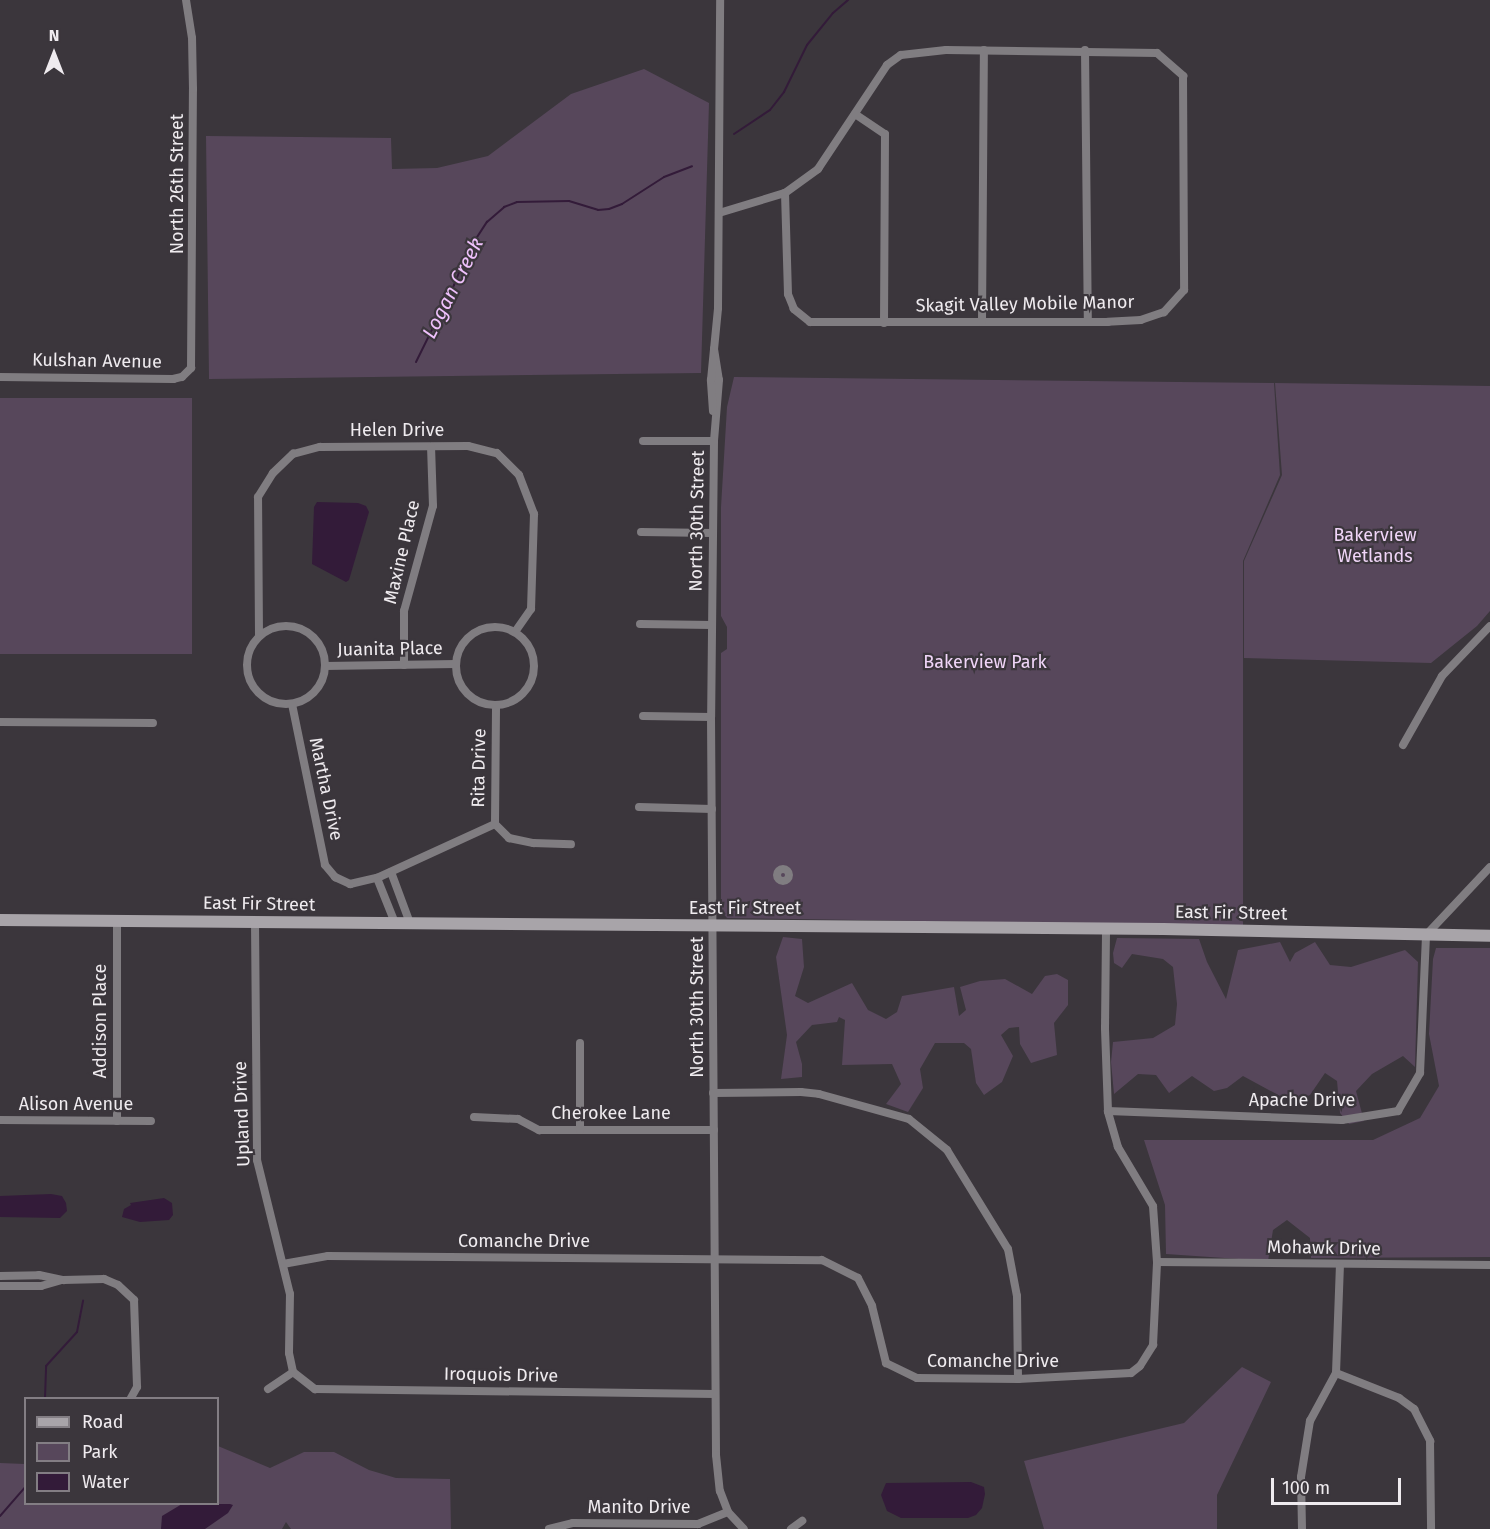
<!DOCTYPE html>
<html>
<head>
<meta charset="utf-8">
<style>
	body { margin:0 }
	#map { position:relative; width:1490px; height:1529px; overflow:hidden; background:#3b363c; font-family:"Fira Sans",sans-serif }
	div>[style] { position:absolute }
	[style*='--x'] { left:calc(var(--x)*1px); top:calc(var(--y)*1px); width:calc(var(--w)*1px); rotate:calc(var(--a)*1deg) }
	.green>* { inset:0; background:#57475b; transform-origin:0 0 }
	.water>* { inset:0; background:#331b39 }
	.stream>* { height:2px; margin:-1px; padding:0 1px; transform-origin:1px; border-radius:1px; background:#331b39 }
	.street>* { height:8px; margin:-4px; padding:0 4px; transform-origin:4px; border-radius:4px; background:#807d81 }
	.street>.ring { margin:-4px; padding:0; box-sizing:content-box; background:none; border:8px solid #807d81; border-radius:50% }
	.secondary>* { height:12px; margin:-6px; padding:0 6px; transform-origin:6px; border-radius:6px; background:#a8a4a9 }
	span { translate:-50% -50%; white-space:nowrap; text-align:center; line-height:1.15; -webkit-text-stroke:4.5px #3b363c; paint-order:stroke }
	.street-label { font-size:18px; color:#efebef }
	.park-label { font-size:18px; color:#f0d5f8 }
	.water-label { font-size:20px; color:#efc1fc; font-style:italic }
	.legend { position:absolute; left:24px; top:1397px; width:195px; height:108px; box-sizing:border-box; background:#3b363c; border:2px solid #837e84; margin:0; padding:8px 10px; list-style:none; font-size:18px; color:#efebef }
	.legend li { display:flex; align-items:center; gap:12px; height:30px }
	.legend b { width:30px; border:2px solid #837e84 }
	.north { position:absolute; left:24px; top:24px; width:60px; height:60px; -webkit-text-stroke:4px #3b363c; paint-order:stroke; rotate:0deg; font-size:16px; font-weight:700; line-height:24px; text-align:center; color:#efebef }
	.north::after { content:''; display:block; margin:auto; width:21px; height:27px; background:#efebef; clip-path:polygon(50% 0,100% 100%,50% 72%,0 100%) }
	.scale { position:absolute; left:1271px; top:1478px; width:130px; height:27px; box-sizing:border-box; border:3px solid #efebef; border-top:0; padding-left:8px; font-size:18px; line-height:21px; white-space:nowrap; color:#efebef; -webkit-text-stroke:4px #3b363c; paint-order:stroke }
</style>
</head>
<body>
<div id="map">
	<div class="green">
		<div style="clip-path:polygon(644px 69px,709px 103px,701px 373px,209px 379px,206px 136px,391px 138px,392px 169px,437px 168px,488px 156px,571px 94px)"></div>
		<div style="clip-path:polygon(734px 377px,1274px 383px,1280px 475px,1243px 561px,1243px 926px,727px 918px,721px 911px,721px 653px,727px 649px,727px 627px,721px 616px,721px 507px,727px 407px)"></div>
		<div style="clip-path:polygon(1275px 383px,1490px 386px,1490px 611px,1477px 626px,1431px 663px,1244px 658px,1244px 561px,1282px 475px)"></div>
		<div style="left:0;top:398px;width:192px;height:256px"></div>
		<div style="clip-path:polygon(783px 937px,802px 939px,804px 967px,795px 996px,808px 1003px,852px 983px,868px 1010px,886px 1019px,897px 1012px,902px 996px,954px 987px,959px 1016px,966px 1010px,960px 987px,980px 981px,1005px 979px,1032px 994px,1045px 976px,1057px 974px,1068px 980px,1068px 1005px,1054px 1023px,1057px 1055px,1031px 1063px,1020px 1044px,1019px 1027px,1009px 1028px,1001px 1035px,1013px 1056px,1002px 1082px,984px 1095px,976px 1083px,971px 1049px,964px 1043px,935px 1043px,920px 1069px,923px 1088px,908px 1112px,886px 1104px,901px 1084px,892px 1064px,842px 1065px,845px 1020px,839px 1017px,837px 1022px,812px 1025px,796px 1042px,802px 1064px,802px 1077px,781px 1079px,787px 1035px,776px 957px)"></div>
		<div style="clip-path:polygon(1117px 938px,1199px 939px,1207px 962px,1226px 999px,1238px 950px,1280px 942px,1290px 962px,1295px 953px,1315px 942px,1330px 965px,1351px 967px,1405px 950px,1418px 962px,1415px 1067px,1403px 1056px,1372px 1074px,1356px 1091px,1364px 1121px,1349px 1124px,1340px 1113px,1337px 1081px,1325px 1073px,1310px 1095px,1293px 1103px,1243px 1076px,1227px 1088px,1214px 1091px,1192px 1076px,1169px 1093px,1156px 1075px,1138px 1074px,1114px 1094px,1111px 1062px,1113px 1042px,1153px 1038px,1175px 1025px,1177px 1004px,1173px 967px,1163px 959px,1132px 954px,1122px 968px,1114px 963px,1113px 953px)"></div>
		<div style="clip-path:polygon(1436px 948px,1490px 948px,1490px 1257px,1311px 1258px,1310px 1238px,1287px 1220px,1273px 1230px,1268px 1261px,1166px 1254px,1165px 1205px,1144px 1140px,1373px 1140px,1420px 1118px,1439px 1086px,1429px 1034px,1433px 959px)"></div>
		<div style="clip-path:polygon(1242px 1367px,1271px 1382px,1217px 1495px,1217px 1529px,1044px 1529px,1024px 1461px,1184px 1423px)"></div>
		<div style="clip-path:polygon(218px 1446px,270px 1468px,304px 1452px,334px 1452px,369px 1470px,396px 1478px,450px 1479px,451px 1529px,291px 1529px,286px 1522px,282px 1529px,0 1529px,0 1463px,25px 1464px,26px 1504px,218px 1504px)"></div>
	</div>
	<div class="water">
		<div style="clip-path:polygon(317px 502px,358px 503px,366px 506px,369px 512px,349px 580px,346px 582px,312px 564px,314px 507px)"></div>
		<div style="clip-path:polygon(51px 1194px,62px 1196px,66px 1203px,67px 1211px,60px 1218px,0 1217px,0 1196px)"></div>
		<div style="clip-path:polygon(164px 1198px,172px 1203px,173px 1215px,169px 1220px,140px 1222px,122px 1217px,124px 1209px,131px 1205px,130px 1203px)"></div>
		<div style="clip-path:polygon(971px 1482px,984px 1487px,985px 1494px,982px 1508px,976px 1515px,968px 1518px,901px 1518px,887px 1511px,881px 1495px,886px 1483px)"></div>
		<div style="clip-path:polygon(182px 1504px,230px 1504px,233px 1505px,228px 1513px,205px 1529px,161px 1529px,162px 1516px)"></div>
	</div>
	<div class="stream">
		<div style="--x:734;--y:134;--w:43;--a:-33.7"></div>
		<div style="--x:770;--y:110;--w:23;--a:-52"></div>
		<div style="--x:784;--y:92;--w:52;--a:-63.9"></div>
		<div style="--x:807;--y:45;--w:41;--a:-50.9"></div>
		<div style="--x:833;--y:13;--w:20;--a:-41"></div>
		<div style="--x:416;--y:362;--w:86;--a:-63.7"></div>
		<div style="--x:454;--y:285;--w:37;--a:-68"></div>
		<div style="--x:468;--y:251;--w:35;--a:-57"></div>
		<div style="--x:487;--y:222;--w:23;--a:-41"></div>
		<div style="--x:504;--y:207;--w:14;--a:-21"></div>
		<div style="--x:517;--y:202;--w:52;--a:-1.1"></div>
		<div style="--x:569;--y:201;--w:30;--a:17"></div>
		<div style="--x:598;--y:210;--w:11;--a:-5"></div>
		<div style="--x:609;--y:209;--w:14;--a:-21"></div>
		<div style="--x:622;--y:204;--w:50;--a:-32.7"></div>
		<div style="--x:664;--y:177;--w:30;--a:-21"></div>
		<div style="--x:45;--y:1398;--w:32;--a:-88"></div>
		<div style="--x:46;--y:1366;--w:46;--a:-47.6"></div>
		<div style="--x:77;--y:1332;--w:32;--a:-79"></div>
		<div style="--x:0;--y:1516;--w:40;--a:-49"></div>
	</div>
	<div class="street">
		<div style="--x:1085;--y:50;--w:272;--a:89.4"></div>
		<div style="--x:855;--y:114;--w:36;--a:34"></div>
		<div style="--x:885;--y:134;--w:189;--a:90.3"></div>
		<div style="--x:719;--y:213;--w:69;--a:-16.9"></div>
		<div style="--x:785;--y:193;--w:41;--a:-36"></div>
		<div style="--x:818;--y:169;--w:125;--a:-56.4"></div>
		<div style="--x:887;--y:65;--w:17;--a:-36"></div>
		<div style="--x:901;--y:55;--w:45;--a:-6.3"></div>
		<div style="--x:946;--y:50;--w:211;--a:0.8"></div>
		<div style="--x:1157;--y:53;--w:35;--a:41"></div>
		<div style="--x:1183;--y:76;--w:214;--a:89.7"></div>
		<div style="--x:1184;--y:290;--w:30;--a:132"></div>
		<div style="--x:1164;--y:312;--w:24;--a:161"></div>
		<div style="--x:1141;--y:320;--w:33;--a:177"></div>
		<div style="--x:1108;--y:322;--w:298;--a:180"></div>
		<div style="--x:810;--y:322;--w:21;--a:-141"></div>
		<div style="--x:794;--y:309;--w:16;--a:-112"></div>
		<div style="--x:788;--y:294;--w:101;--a:-91.7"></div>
		<div style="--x:982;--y:322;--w:272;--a:-89.6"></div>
		<div style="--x:714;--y:349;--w:31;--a:81"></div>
		<div style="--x:719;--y:380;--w:61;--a:94.7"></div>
		<div style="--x:714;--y:441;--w:276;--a:90.6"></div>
		<div style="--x:711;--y:717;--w:738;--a:89.61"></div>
		<div style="--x:716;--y:1455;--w:36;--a:84"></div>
		<div style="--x:720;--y:1491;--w:22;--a:69"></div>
		<div style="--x:728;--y:1512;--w:23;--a:47"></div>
		<div style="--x:0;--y:377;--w:173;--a:0.7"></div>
		<div style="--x:173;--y:379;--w:9;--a:-13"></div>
		<div style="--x:182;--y:377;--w:13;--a:-45"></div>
		<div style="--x:191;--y:368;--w:279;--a:-89.6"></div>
		<div style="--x:193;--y:89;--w:51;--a:-91.1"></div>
		<div style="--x:192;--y:38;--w:38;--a:-99"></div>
		<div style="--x:713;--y:411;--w:31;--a:-94"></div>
		<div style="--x:711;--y:380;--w:72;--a:-84.4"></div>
		<div style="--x:718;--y:308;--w:308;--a:-89.6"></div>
		<div style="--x:643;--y:441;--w:71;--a:0"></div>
		<div style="--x:641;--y:532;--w:71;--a:0.8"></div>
		<div style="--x:640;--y:624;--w:72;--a:0.8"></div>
		<div class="ring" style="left:247px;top:626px;width:70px;height:70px"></div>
		<div class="ring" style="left:456px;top:627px;width:70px;height:70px"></div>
		<div style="--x:259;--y:635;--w:138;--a:-90.4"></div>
		<div style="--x:258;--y:497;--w:28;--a:-58"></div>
		<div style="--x:273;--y:473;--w:28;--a:-44"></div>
		<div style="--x:293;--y:454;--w:28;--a:-15"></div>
		<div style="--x:320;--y:447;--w:148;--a:-0.4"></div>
		<div style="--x:468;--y:446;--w:30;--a:14"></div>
		<div style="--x:497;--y:453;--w:31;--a:45"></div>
		<div style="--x:519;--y:475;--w:42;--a:69"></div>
		<div style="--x:534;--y:514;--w:95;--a:91.8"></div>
		<div style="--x:531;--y:609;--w:28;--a:125"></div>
		<div style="--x:404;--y:665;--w:54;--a:-90"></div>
		<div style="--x:404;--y:611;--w:109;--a:-74.6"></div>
		<div style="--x:433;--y:506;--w:59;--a:-91.9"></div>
		<div style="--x:325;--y:666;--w:131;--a:-0.9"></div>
		<div style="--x:292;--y:704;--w:164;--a:78.4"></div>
		<div style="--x:325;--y:865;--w:16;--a:50"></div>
		<div style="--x:335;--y:877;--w:17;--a:25"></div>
		<div style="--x:350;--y:884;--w:28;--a:-13"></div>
		<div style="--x:377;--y:878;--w:130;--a:-24.6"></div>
		<div style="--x:495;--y:824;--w:118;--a:-89.5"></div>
		<div style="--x:643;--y:716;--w:68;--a:0.8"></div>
		<div style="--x:0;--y:722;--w:153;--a:0.4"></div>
		<div style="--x:1403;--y:745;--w:79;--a:-60.5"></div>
		<div style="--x:1442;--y:676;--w:69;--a:-46.2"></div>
		<div style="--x:639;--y:807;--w:73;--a:1.6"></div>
		<div style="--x:495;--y:824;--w:20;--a:45"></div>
		<div style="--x:509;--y:838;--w:25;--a:12"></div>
		<div style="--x:533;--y:843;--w:38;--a:2"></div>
		<div class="ring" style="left:777px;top:869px;width:4px;height:4px"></div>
		<div style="--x:391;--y:872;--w:54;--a:69.6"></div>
		<div style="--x:377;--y:878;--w:48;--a:68.2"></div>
		<div style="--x:117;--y:920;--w:201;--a:90"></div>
		<div style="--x:255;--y:922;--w:238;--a:89.5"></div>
		<div style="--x:257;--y:1160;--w:138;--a:76.2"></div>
		<div style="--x:290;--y:1294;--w:59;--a:91"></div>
		<div style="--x:289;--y:1353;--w:19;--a:78"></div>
		<div style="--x:713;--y:1093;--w:88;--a:-0.7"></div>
		<div style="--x:801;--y:1092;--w:18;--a:6"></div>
		<div style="--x:819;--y:1094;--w:93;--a:15.5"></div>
		<div style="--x:909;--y:1119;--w:49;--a:39.2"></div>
		<div style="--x:947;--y:1150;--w:116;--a:58.4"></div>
		<div style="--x:1008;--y:1249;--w:48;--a:79.2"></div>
		<div style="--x:1017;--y:1296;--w:83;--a:89.3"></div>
		<div style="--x:1108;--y:1111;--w:234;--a:2.2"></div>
		<div style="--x:1342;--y:1120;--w:57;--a:-9.1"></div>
		<div style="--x:1398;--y:1111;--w:44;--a:-59.9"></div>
		<div style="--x:1420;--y:1073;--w:138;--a:-87.5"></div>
		<div style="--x:1426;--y:935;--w:93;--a:-46.7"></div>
		<div style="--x:474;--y:1117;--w:44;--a:2.6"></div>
		<div style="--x:518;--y:1119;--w:24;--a:28"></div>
		<div style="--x:539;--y:1130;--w:175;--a:0"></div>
		<div style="--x:0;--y:1120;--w:151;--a:0.4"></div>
		<div style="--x:580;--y:1130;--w:87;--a:-90"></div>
		<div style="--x:1157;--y:1262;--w:333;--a:0.5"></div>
		<div style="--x:283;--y:1264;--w:46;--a:-10.1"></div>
		<div style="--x:328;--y:1256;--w:494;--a:0.5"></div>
		<div style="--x:822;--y:1260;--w:40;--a:26.6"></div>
		<div style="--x:858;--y:1278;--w:31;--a:63"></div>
		<div style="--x:872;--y:1306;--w:59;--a:76.2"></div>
		<div style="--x:886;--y:1363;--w:34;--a:26"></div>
		<div style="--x:917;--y:1378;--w:101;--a:0.6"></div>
		<div style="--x:1018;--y:1379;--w:113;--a:-3"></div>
		<div style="--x:1131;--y:1373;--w:11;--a:-38"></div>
		<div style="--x:1140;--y:1366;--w:25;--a:-58"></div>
		<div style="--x:1153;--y:1345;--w:83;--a:-87.2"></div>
		<div style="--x:1157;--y:1262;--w:56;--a:-94.1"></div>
		<div style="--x:1153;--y:1206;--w:69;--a:-120.7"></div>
		<div style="--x:1118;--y:1147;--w:37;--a:-106"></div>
		<div style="--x:1108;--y:1111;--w:83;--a:-92.1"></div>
		<div style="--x:1105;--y:1028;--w:99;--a:-89.4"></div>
		<div style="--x:0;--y:1276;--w:39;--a:-1"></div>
		<div style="--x:39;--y:1275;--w:25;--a:12"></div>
		<div style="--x:63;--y:1280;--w:41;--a:-1.4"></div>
		<div style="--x:104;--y:1279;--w:15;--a:23"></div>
		<div style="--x:118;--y:1285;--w:22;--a:43"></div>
		<div style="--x:134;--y:1300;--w:87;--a:88"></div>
		<div style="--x:137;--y:1387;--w:13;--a:119"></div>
		<div style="--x:0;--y:1286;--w:41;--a:0"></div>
		<div style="--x:41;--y:1286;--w:19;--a:-16"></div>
		<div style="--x:293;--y:1372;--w:28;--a:38"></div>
		<div style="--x:315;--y:1389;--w:400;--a:0.7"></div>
		<div style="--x:1336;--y:1373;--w:68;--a:21.6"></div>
		<div style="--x:1399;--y:1398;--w:19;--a:36"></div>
		<div style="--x:1414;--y:1409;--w:36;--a:63"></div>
		<div style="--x:1430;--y:1441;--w:88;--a:89.3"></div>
		<div style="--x:268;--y:1389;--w:30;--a:-34"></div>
		<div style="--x:549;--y:1529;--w:25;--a:-14"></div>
		<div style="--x:573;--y:1523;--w:125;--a:0.5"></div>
		<div style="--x:698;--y:1524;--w:32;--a:-22"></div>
		<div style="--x:791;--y:1529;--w:14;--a:-36"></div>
		<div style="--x:1302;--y:1529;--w:52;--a:-91.1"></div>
		<div style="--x:1301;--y:1477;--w:57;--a:-80.9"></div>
		<div style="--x:1310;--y:1421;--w:55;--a:-61.6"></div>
		<div style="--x:1336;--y:1373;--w:108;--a:-87.9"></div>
	</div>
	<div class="secondary">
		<div style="--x:0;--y:920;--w:1163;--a:0.44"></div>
		<div style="--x:1163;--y:929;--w:327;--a:1.2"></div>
	</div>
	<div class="street-label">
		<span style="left:177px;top:184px;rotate:-90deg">North 26th Street</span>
		<span style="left:1025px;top:304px;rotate:-1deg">Skagit Valley Mobile Manor</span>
		<span style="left:97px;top:361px;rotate:1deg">Kulshan Avenue</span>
		<span style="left:397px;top:430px">Helen Drive</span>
		<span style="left:697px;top:521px;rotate:-89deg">North 30th Street</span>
		<span style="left:402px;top:552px;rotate:-77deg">Maxine Place</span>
		<span style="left:390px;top:649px;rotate:-1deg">Juanita Place</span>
		<span style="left:479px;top:768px;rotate:-89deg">Rita Drive</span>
		<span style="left:326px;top:789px;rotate:78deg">Martha Drive</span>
		<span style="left:259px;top:904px;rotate:1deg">East Fir Street</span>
		<span style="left:745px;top:908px">East Fir Street</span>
		<span style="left:1231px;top:913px;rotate:1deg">East Fir Street</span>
		<span style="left:697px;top:1007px;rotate:-90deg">North 30th Street</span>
		<span style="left:100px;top:1021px;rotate:-90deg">Addison Place</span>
		<span style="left:1302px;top:1100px">Apache Drive</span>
		<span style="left:76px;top:1104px">Alison Avenue</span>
		<span style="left:611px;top:1113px">Cherokee Lane</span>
		<span style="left:242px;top:1114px;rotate:-92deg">Upland Drive</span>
		<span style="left:524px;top:1241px">Comanche Drive</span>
		<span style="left:1324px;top:1248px;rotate:1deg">Mohawk Drive</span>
		<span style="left:993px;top:1361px">Comanche Drive</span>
		<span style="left:501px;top:1375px;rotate:1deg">Iroquois Drive</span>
		<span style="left:639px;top:1507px">Manito Drive</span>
	</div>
	<div class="park-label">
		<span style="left:1375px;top:546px">Bakerview<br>Wetlands</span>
		<span style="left:985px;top:662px">Bakerview Park</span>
	</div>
	<div class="water-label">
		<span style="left:453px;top:288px;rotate:-63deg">Logan Creek</span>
	</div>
	<ul class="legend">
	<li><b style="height:8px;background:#a8a4a9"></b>Road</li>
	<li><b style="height:16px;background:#57475b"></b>Park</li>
	<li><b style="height:16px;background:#331b39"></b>Water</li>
	</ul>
	<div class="north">N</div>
	<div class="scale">100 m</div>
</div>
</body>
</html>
